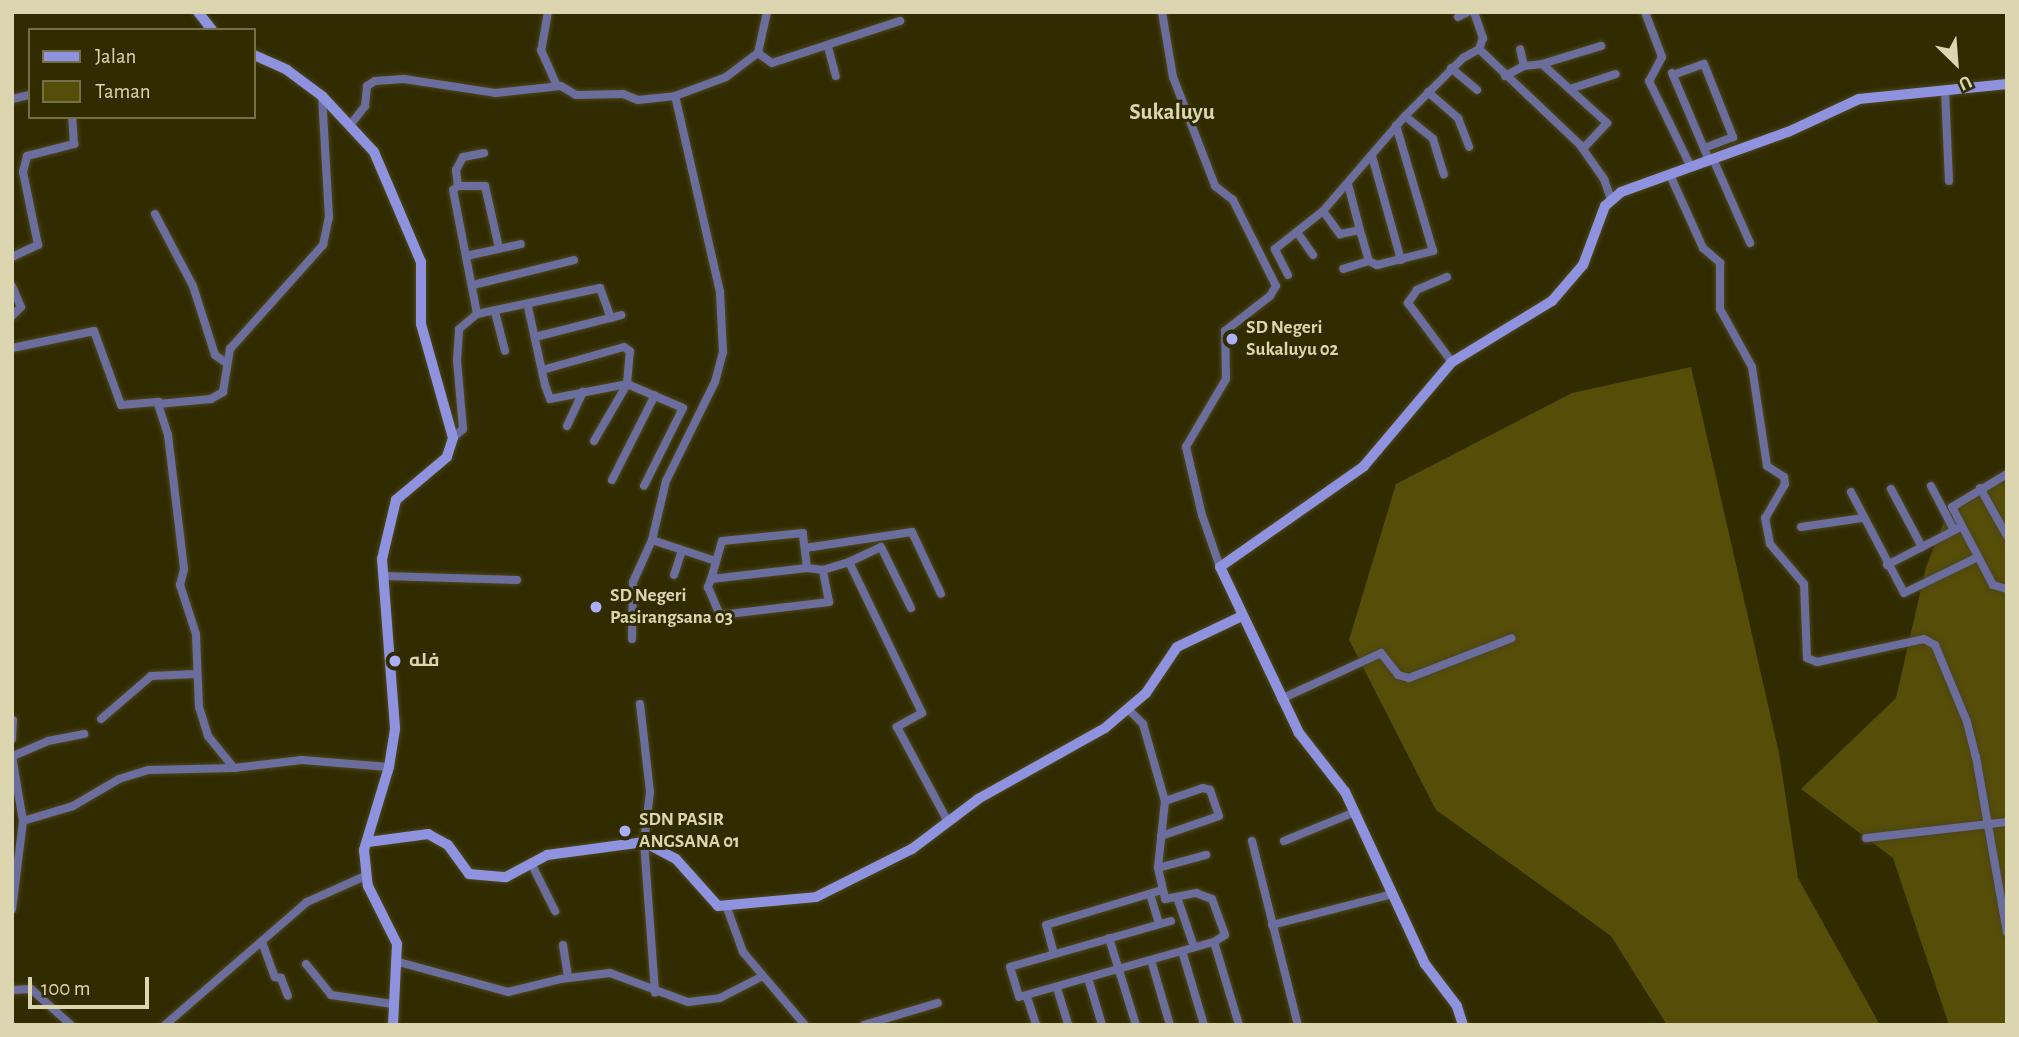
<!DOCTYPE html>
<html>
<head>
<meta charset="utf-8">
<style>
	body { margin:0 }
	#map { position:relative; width:2019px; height:1037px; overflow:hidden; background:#312b00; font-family:"Alegreya Sans",Cairo,sans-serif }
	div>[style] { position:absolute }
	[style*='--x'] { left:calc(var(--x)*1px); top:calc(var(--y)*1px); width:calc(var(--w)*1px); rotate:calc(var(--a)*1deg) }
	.green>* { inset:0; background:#564d09 }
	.roads { filter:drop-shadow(0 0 2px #4c461c) drop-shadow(0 0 2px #4c461c) }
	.street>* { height:8px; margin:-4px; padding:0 4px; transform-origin:4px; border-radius:4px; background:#6b6e9d }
	.secondary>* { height:10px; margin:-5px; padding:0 5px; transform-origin:5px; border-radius:5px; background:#8f93df }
	.dots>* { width:19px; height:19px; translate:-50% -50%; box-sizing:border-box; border:4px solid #312b00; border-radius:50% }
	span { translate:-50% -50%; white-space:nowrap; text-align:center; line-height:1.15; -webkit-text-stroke:6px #312b00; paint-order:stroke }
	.poi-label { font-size:19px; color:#dbd6b0; font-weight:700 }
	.left { translate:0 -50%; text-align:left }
	.quarter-label { font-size:23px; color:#dbd6b0; font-weight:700 }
	.frame { position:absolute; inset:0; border:14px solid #dbd6b0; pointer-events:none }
	.legend { position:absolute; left:28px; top:28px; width:228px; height:91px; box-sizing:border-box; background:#312b00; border:2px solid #756f46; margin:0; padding:9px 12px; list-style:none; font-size:21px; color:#dbd6b0 }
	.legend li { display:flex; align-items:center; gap:14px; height:35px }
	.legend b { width:35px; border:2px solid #756f46 }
	.north { position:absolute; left:1921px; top:28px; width:70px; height:70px; -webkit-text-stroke:5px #312b00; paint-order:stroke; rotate:155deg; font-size:19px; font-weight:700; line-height:28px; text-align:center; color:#dbd6b0 }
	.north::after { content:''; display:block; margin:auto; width:24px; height:32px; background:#dbd6b0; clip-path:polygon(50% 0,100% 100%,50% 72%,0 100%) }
	.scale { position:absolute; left:28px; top:977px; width:121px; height:32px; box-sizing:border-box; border:4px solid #dbd6b0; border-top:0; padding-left:9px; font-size:21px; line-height:24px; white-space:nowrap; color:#dbd6b0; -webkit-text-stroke:5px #312b00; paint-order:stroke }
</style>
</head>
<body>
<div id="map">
	<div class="green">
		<div style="clip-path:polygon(1691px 367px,1779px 753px,1798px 878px,1880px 1025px,1667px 1025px,1611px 936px,1436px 810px,1349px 640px,1396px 484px,1572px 393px)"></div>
		<div style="clip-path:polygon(2007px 472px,2007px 1025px,1949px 1025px,1893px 858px,1801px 789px,1896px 698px,1926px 567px,1948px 512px)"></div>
	</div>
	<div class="roads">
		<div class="street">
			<div style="--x:548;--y:12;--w:39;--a:100"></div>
			<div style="--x:541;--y:50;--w:39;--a:66"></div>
			<div style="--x:1162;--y:12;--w:66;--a:80.4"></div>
			<div style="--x:1173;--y:77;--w:117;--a:68.9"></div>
			<div style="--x:1215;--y:186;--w:23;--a:38"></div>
			<div style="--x:1233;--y:200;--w:96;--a:63.4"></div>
			<div style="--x:1276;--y:286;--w:12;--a:121"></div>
			<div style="--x:1270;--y:296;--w:57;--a:142.1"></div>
			<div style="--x:1225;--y:331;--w:48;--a:88.8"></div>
			<div style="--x:1226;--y:379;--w:79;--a:120.5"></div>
			<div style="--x:1186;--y:447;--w:70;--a:76.8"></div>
			<div style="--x:1202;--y:515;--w:55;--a:70.9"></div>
			<div style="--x:1474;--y:12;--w:28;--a:71"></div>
			<div style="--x:1483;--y:38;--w:12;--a:110"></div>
			<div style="--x:1645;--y:12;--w:48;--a:69.3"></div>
			<div style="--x:1662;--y:57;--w:27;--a:118"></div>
			<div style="--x:1649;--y:81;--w:96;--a:64"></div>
			<div style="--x:1458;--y:17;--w:11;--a:-27"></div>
			<div style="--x:828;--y:47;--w:30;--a:75"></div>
			<div style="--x:758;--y:53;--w:17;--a:36"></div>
			<div style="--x:772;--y:63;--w:135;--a:-18.2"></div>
			<div style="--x:1542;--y:64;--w:62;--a:-17"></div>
			<div style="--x:1524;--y:66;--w:18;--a:-6"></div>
			<div style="--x:1542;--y:64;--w:88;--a:42.2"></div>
			<div style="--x:1607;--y:123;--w:35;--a:133"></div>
			<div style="--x:1451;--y:68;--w:34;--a:40"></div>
			<div style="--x:1672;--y:73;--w:95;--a:67"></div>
			<div style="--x:1673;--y:75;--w:33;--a:-20"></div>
			<div style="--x:1704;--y:64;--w:79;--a:68.3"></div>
			<div style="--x:1733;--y:137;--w:31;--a:159"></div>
			<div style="--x:1505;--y:76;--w:21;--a:-28"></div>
			<div style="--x:1524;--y:66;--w:17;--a:-103"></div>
			<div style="--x:1570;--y:89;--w:48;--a:-18.1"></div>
			<div style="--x:1945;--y:90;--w:91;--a:87.5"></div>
			<div style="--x:1428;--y:92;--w:40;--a:41"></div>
			<div style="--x:1458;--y:118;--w:31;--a:69"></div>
			<div style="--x:12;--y:99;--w:18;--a:-13"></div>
			<div style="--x:1405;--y:116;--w:36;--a:39"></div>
			<div style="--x:1433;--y:139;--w:37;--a:73"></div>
			<div style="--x:351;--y:124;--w:23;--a:-52"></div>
			<div style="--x:365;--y:106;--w:20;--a:-84"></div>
			<div style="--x:367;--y:86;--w:9;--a:-32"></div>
			<div style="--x:375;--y:81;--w:29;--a:-4"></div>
			<div style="--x:404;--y:79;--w:92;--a:8.7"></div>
			<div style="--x:495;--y:93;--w:66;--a:-6.1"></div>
			<div style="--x:561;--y:86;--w:17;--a:31"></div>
			<div style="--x:576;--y:95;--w:47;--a:-1.2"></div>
			<div style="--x:623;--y:94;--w:16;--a:22"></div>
			<div style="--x:638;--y:100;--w:37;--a:-6"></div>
			<div style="--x:675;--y:96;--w:54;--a:-20.4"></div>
			<div style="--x:726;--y:77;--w:40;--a:-37"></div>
			<div style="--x:758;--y:53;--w:42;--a:-77.6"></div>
			<div style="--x:484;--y:153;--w:21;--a:169"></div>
			<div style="--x:463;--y:157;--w:15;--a:118"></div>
			<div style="--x:456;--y:170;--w:16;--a:83"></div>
			<div style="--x:458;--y:186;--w:6;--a:141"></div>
			<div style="--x:453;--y:190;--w:126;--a:79"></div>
			<div style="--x:477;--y:314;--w:126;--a:-11.9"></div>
			<div style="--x:600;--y:288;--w:32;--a:70"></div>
			<div style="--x:1372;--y:156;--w:108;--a:74.4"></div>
			<div style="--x:1713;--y:159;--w:92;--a:66.2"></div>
			<div style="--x:1670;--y:175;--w:80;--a:65.7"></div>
			<div style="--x:1703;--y:248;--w:23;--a:41"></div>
			<div style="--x:1720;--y:263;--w:46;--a:90"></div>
			<div style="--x:1720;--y:309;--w:66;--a:61.1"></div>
			<div style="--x:1752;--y:367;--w:100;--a:81.4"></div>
			<div style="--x:1767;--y:466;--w:20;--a:33"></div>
			<div style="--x:1784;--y:477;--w:7;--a:82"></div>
			<div style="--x:1785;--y:484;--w:39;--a:120"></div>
			<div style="--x:1765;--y:518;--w:26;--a:79"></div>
			<div style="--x:1770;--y:544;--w:52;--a:49.6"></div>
			<div style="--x:1804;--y:584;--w:74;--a:87.7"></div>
			<div style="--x:1807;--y:658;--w:11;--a:22"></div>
			<div style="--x:1817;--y:662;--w:109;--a:-12.1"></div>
			<div style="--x:1924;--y:639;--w:13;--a:29"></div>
			<div style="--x:1935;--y:645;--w:83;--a:67.4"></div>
			<div style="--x:1967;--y:722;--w:36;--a:76"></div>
			<div style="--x:1976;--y:757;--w:178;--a:80"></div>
			<div style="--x:1348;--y:184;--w:48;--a:75.4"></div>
			<div style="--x:458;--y:186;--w:27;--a:0"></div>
			<div style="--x:485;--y:186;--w:64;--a:77.3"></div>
			<div style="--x:1323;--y:211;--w:29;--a:54"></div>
			<div style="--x:1340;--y:234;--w:20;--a:-11"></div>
			<div style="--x:1360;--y:230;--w:32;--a:74"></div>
			<div style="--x:1369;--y:261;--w:27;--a:163"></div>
			<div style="--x:155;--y:214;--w:81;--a:62.2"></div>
			<div style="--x:193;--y:286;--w:72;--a:72.3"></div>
			<div style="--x:215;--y:355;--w:12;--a:35"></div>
			<div style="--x:1297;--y:232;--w:28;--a:55"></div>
			<div style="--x:466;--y:256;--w:56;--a:-12.3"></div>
			<div style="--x:12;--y:257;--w:29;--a:-25"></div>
			<div style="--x:38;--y:245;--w:75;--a:-101.6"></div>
			<div style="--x:23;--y:172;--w:16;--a:-76"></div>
			<div style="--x:27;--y:156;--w:49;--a:-14.3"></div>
			<div style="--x:74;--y:144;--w:27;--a:-94"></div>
			<div style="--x:1369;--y:261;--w:9;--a:27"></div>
			<div style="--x:1377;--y:265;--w:58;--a:-14"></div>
			<div style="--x:1433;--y:251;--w:131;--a:-106.4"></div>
			<div style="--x:1288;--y:275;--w:29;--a:-117"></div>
			<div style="--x:1275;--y:249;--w:61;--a:-38.4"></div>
			<div style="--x:1323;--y:211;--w:125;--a:-49.2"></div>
			<div style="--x:1405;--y:116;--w:82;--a:-45"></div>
			<div style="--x:1463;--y:58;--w:18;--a:-29"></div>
			<div style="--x:1479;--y:49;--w:139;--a:43.5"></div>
			<div style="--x:1580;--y:145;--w:42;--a:54.8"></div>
			<div style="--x:1604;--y:179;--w:21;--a:71"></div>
			<div style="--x:1447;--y:277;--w:33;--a:157"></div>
			<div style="--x:1417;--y:290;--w:16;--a:125"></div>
			<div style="--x:1408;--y:303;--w:74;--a:53.3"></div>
			<div style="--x:473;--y:285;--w:104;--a:-13.9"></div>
			<div style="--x:12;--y:286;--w:23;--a:67"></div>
			<div style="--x:21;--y:307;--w:13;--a:135"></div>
			<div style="--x:528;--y:307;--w:80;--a:77.7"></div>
			<div style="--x:545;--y:385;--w:15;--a:70"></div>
			<div style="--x:550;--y:399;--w:78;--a:-11"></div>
			<div style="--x:627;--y:384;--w:33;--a:-85"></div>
			<div style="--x:630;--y:351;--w:7;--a:-146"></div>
			<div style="--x:624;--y:347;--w:85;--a:164.3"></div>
			<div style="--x:495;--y:312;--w:40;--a:75.6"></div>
			<div style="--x:535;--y:337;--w:89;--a:-14.3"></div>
			<div style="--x:12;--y:348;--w:84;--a:-11.7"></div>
			<div style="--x:94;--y:331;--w:79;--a:70"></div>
			<div style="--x:121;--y:405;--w:38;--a:-5"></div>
			<div style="--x:567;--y:426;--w:38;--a:-65"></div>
			<div style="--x:453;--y:438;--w:13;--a:-42"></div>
			<div style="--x:463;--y:429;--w:69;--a:-95"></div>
			<div style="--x:457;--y:360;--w:31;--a:-86"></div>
			<div style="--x:459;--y:329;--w:23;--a:-40"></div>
			<div style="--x:594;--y:441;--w:66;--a:-59.9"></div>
			<div style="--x:627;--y:384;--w:61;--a:23.2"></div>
			<div style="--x:683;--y:408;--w:87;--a:116.6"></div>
			<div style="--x:2007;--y:474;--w:64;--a:149"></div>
			<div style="--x:1952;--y:507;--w:88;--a:62.3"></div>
			<div style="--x:1993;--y:585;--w:15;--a:16"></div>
			<div style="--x:612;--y:480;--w:95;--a:-63.2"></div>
			<div style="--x:1931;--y:486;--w:50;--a:62.4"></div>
			<div style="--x:1980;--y:488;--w:55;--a:60.6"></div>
			<div style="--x:1891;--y:489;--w:66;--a:61.9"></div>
			<div style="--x:1851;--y:492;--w:114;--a:62.3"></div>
			<div style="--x:1904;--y:593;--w:82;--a:-25.9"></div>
			<div style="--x:1801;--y:527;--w:63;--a:-8.3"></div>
			<div style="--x:652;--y:540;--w:67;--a:18.2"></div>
			<div style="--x:805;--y:548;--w:108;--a:-8.5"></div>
			<div style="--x:912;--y:532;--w:68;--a:64.9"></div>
			<div style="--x:849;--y:562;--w:35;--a:-25"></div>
			<div style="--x:881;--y:547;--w:68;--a:63.8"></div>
			<div style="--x:1887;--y:565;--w:83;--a:-27.2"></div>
			<div style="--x:823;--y:570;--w:27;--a:-17"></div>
			<div style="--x:849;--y:562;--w:168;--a:64.2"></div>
			<div style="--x:922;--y:713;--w:29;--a:151"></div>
			<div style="--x:897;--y:727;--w:106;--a:61.7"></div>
			<div style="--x:674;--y:575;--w:26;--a:-72"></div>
			<div style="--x:384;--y:576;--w:133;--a:1.7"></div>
			<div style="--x:711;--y:579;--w:9;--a:111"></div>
			<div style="--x:708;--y:587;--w:30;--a:67"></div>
			<div style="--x:720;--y:615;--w:110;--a:-6.8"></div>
			<div style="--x:829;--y:602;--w:33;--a:-101"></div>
			<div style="--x:823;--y:570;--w:16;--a:-173"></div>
			<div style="--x:807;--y:568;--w:35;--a:-97"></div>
			<div style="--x:803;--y:533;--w:81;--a:174.4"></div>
			<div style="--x:722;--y:541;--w:40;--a:106"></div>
			<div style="--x:711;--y:579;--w:97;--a:-6.5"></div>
			<div style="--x:632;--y:639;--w:57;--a:-89"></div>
			<div style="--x:633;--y:582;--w:46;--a:-65.7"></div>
			<div style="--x:652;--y:540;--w:61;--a:-76.7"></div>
			<div style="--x:666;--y:481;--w:110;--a:-63.7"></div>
			<div style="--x:715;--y:382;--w:31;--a:-75"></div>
			<div style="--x:723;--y:352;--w:60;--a:-92.9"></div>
			<div style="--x:720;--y:292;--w:201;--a:-102.9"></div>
			<div style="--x:1281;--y:699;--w:110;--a:-24.7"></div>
			<div style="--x:1381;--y:653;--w:28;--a:52"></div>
			<div style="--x:1398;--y:675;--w:11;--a:15"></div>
			<div style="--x:1409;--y:678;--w:110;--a:-21.2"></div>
			<div style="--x:640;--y:704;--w:89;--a:83.5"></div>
			<div style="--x:650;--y:792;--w:50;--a:96.8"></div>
			<div style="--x:644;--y:842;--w:151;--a:85.8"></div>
			<div style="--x:1129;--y:710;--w:20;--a:45"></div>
			<div style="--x:1143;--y:724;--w:80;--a:74.1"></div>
			<div style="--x:1165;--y:801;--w:67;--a:96"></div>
			<div style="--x:1158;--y:868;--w:32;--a:77"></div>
			<div style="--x:1165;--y:899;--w:32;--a:-11"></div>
			<div style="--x:1196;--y:893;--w:17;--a:21"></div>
			<div style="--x:1212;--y:899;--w:38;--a:70"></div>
			<div style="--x:1225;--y:935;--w:13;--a:148"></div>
			<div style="--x:1214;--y:942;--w:87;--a:73.2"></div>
			<div style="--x:101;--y:719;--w:66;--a:-40.7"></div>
			<div style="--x:151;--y:676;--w:45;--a:-2.5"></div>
			<div style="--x:12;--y:739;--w:19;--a:-87"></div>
			<div style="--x:12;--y:756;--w:66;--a:80.4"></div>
			<div style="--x:23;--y:821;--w:89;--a:97.1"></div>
			<div style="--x:13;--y:756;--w:38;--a:-23"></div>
			<div style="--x:48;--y:741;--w:37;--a:-11"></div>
			<div style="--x:234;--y:768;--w:41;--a:-129.1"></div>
			<div style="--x:208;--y:736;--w:30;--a:-107"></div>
			<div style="--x:199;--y:707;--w:73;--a:-92.4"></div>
			<div style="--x:196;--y:634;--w:52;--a:-108.1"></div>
			<div style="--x:180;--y:585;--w:16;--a:-76"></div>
			<div style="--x:184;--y:569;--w:135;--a:-96.8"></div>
			<div style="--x:168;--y:435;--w:33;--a:-108"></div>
			<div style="--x:158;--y:404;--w:53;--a:-5.4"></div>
			<div style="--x:211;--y:399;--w:14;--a:-30"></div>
			<div style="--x:223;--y:392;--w:44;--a:-80.8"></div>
			<div style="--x:230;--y:349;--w:140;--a:-48.2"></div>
			<div style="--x:323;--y:245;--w:29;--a:-78"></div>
			<div style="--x:329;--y:217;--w:121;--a:-93.3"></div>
			<div style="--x:23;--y:821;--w:52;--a:-16.7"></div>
			<div style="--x:73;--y:806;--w:53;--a:-30.4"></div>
			<div style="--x:119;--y:779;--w:31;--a:-17"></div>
			<div style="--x:149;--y:770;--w:85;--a:-1.3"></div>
			<div style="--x:234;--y:768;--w:68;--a:-6.7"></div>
			<div style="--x:302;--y:760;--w:87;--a:4.6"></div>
			<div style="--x:1161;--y:836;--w:61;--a:-19"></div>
			<div style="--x:1219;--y:816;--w:28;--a:-109"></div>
			<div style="--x:1210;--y:790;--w:7;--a:-164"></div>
			<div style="--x:1203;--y:788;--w:40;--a:161.1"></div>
			<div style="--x:1866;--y:838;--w:142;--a:-6.5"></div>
			<div style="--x:1252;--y:841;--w:190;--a:76"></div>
			<div style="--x:1284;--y:841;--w:77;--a:-22.2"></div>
			<div style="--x:531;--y:863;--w:54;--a:63.4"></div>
			<div style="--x:1158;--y:868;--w:50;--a:-15.2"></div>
			<div style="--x:1150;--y:894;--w:31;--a:73"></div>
			<div style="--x:1177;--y:897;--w:53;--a:71.2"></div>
			<div style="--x:727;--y:908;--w:47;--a:70"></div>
			<div style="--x:743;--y:952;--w:96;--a:49.7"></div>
			<div style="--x:1171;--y:921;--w:167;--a:164.1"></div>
			<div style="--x:1010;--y:967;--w:31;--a:73"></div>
			<div style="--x:1019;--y:997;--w:203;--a:-15.8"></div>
			<div style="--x:1272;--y:925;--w:125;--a:-14.4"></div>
			<div style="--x:1109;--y:938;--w:91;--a:72.8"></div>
			<div style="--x:262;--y:942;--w:37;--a:70"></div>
			<div style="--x:275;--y:977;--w:6;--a:9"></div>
			<div style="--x:281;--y:978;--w:19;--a:69"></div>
			<div style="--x:563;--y:945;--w:32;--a:81"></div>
			<div style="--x:1182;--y:951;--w:77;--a:73.4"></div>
			<div style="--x:1054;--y:954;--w:30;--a:-105"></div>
			<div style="--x:1046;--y:925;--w:121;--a:-16.8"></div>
			<div style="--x:1151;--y:960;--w:68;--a:73.7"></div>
			<div style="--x:395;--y:961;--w:117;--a:15.3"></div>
			<div style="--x:508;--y:992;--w:55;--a:-13.8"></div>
			<div style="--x:561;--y:979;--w:49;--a:-7"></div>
			<div style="--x:610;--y:973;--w:83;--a:20.4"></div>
			<div style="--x:688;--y:1002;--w:32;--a:-7"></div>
			<div style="--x:720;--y:998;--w:46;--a:-27.1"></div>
			<div style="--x:306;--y:964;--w:40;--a:51"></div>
			<div style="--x:331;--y:995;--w:62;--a:8.4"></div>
			<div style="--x:1088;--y:978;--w:49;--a:73.4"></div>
			<div style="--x:1057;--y:988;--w:39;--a:73"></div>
			<div style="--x:12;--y:990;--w:19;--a:-3"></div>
			<div style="--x:31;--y:989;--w:54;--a:42"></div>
			<div style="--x:1027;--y:997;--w:29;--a:72"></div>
			<div style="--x:165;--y:1025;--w:188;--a:-40.9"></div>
			<div style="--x:307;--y:902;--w:64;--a:-24.1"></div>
			<div style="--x:864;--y:1025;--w:77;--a:-16.6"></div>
		</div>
		<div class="secondary">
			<div style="--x:198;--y:12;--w:23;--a:52"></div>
			<div style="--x:254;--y:55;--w:36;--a:24"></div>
			<div style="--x:287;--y:70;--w:44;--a:36.6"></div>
			<div style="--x:322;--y:96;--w:76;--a:47.1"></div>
			<div style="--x:374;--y:152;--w:120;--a:66.9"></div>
			<div style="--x:421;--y:262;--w:62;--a:90"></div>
			<div style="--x:421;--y:324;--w:118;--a:74.3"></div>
			<div style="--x:453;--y:438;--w:20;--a:108"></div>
			<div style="--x:447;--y:457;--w:67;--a:139.9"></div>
			<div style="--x:396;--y:500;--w:61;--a:103.3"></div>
			<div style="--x:382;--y:559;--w:170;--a:85.6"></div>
			<div style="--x:395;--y:729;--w:38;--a:99"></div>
			<div style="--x:389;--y:767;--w:87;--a:106.8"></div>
			<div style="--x:364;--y:850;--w:36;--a:84"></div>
			<div style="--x:368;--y:886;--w:65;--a:63.4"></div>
			<div style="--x:397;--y:944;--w:81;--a:92.8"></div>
			<div style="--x:368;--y:842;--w:61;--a:-7.6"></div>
			<div style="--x:428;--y:834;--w:23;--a:29"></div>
			<div style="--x:448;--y:845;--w:36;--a:54"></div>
			<div style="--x:469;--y:874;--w:37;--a:5"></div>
			<div style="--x:506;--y:877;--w:47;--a:-28.2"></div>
			<div style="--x:547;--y:855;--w:98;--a:-7.6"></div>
			<div style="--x:644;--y:842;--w:36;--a:28"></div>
			<div style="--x:676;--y:859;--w:63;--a:48.2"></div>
			<div style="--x:718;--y:906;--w:98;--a:-5.2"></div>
			<div style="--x:816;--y:897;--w:107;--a:-26.6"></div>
			<div style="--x:912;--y:849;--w:83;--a:-37.1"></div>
			<div style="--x:978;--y:799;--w:145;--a:-29.2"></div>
			<div style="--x:1105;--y:728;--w:54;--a:-40.5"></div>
			<div style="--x:1146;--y:693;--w:55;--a:-56"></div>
			<div style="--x:1177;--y:647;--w:72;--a:-25.5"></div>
			<div style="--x:1463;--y:1025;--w:20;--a:-108"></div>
			<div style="--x:1457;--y:1006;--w:53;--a:-127.3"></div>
			<div style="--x:1425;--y:964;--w:190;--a:-114.9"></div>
			<div style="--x:1345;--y:792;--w:75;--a:-127.9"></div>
			<div style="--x:1299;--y:733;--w:184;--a:-115.4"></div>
			<div style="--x:1220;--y:567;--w:176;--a:-35"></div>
			<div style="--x:1364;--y:466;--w:136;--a:-49.8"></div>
			<div style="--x:1452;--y:362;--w:117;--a:-31.4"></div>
			<div style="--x:1552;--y:301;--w:48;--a:-49.3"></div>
			<div style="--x:1583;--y:265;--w:63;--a:-69.6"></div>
			<div style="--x:1605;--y:206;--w:21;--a:-41"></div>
			<div style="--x:1621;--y:192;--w:177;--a:-19.8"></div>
			<div style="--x:1788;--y:132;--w:78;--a:-24.9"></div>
			<div style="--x:1859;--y:99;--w:149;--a:-5.8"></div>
		</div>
	</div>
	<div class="dots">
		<div style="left:1232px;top:339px;background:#abaffb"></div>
		<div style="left:596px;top:607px;background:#abaffb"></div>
		<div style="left:395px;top:661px;background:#abaffb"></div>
		<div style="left:625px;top:831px;background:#abaffb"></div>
	</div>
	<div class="poi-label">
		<span class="left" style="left:1246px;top:339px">SD Negeri<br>Sukaluyu 02</span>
		<span class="left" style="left:610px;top:607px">SD Negeri<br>Pasirangsana 03</span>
		<span class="left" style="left:409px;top:661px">فله</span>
		<span class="left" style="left:639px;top:831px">SDN PASIR<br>ANGSANA 01</span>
	</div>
	<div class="quarter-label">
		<span style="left:1172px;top:113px">Sukaluyu</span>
	</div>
	<div class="frame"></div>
	<ul class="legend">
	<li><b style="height:9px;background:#8f93df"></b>Jalan</li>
	<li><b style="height:19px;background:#564d09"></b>Taman</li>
	</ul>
	<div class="north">U</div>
	<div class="scale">100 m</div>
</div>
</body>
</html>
